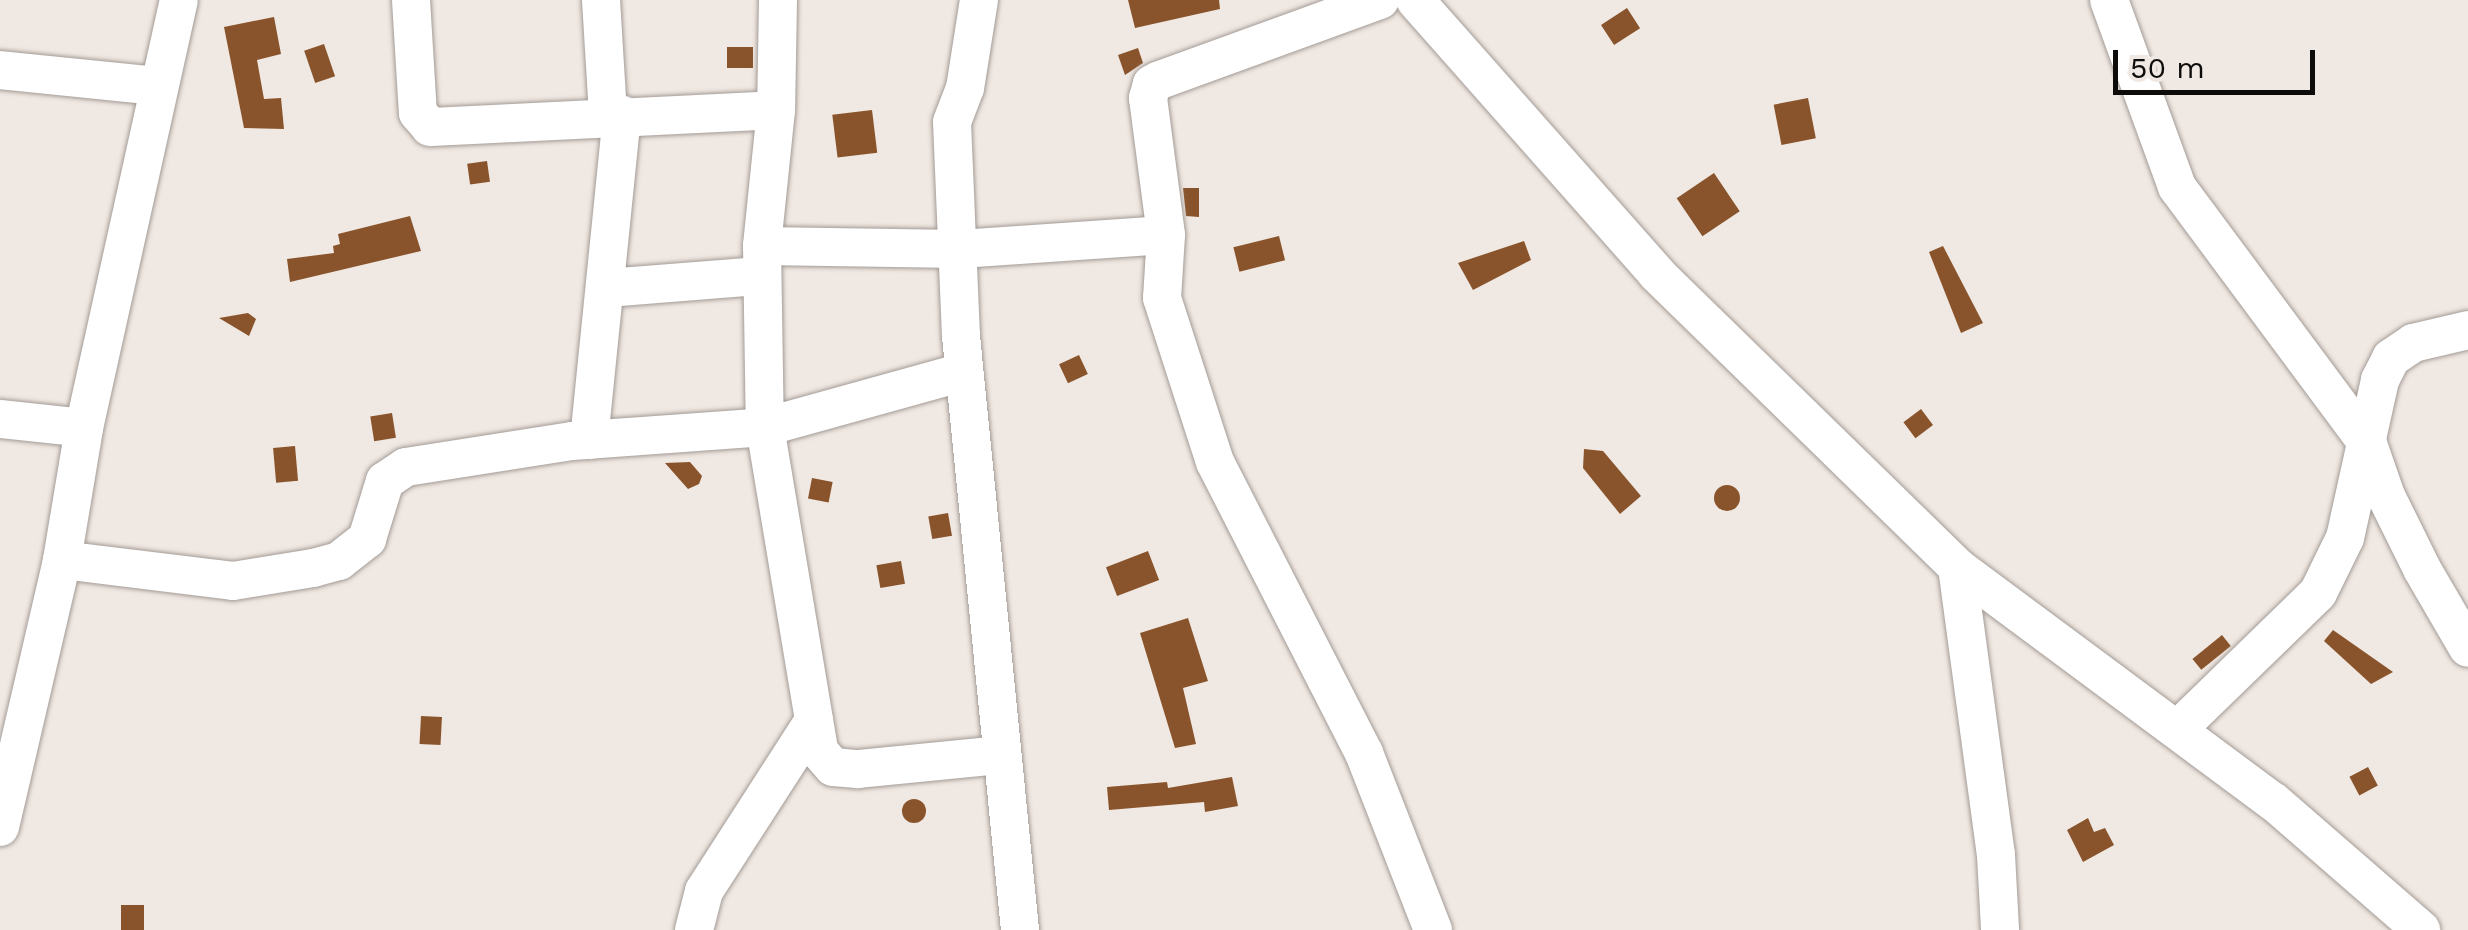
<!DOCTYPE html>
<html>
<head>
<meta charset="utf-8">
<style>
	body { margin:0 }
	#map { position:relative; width:2468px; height:930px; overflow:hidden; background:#f0e8e2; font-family:"Work Sans",sans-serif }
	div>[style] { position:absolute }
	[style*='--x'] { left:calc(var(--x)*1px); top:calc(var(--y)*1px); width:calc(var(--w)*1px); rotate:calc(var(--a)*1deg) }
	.building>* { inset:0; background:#89542b; transform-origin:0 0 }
	.round { border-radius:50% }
	.roads { filter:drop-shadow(0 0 2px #a39b96) drop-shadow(0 0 2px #a39b96) }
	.minor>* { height:38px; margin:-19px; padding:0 19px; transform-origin:19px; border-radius:19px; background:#fff }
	span { translate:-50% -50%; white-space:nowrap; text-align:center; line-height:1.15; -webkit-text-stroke:8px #f0e8e2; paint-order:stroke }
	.scale { position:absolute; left:2113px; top:50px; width:202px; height:45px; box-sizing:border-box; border:5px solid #0e0c0a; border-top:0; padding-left:12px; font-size:30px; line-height:35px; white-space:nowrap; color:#0e0c0a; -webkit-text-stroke:8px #f0e8e2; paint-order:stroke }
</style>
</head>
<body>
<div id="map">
	<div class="building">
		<div style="clip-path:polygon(1128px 0,1219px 0,1220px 9px,1135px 28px)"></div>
		<div style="left:1627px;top:8px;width:24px;height:31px;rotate:57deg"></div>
		<div style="clip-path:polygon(274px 17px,281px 54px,257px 60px,264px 99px,281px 98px,284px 129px,244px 128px,224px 27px)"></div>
		<div style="left:324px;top:44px;width:34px;height:21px;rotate:71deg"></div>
		<div style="left:727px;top:47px;width:26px;height:21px"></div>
		<div style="clip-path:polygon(1138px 48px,1143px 63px,1125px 75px,1118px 55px)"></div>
		<div style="left:1808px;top:98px;width:41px;height:35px;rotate:79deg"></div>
		<div style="left:872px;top:110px;width:43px;height:40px;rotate:83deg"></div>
		<div style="left:487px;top:161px;width:21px;height:20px;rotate:82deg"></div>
		<div style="left:1714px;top:173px;width:46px;height:45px;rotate:56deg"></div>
		<div style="clip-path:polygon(1183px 188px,1199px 188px,1199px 217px,1186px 216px)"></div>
		<div style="clip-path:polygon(410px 216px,421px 251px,290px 282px,287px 259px,334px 253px,333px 246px,340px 244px,338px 234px)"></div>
		<div style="left:1279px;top:236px;width:25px;height:47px;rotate:76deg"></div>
		<div style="clip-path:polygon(1524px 241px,1531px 260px,1473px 290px,1458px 263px)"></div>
		<div style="clip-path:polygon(1943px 246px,1983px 323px,1961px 333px,1929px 252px)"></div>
		<div style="clip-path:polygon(248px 313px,256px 319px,249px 336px,219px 318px)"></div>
		<div style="left:1079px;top:355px;width:21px;height:22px;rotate:65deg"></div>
		<div style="left:1921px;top:409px;width:20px;height:22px;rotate:53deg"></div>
		<div style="left:392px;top:413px;width:25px;height:22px;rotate:81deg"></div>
		<div style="left:295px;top:446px;width:35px;height:22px;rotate:85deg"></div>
		<div style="clip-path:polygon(1584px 449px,1603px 451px,1641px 496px,1620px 514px,1583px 468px)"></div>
		<div style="clip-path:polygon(690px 462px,702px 476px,699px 484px,688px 489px,665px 463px)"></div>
		<div style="left:812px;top:478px;width:21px;height:21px;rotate:11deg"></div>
		<div class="round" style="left:1714px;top:485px;width:26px;height:26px"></div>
		<div style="left:948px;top:513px;width:23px;height:20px;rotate:80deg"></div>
		<div style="left:1148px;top:551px;width:31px;height:45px;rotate:69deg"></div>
		<div style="left:901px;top:561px;width:23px;height:25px;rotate:80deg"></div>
		<div style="clip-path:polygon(1188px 618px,1208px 681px,1183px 688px,1196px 744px,1175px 748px,1140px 633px)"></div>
		<div style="clip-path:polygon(2333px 630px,2393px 672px,2371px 684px,2324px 641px)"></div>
		<div style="left:2222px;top:635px;width:14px;height:38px;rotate:51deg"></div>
		<div style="left:421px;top:716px;width:21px;height:28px;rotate:3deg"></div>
		<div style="left:2368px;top:767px;width:21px;height:21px;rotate:62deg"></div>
		<div style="clip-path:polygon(1232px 777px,1238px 806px,1205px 812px,1204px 802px,1109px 810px,1107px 787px,1167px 782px,1168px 788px)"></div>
		<div class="round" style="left:902px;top:799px;width:24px;height:24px"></div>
		<div style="clip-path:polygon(2088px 818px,2094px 832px,2105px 828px,2114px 845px,2083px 862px,2067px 830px)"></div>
		<div style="left:121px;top:905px;width:23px;height:25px"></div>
	</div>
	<div class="roads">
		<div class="minor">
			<div style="--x:411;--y:0;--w:113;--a:86.5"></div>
			<div style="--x:418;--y:113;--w:18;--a:49"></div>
			<div style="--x:430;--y:127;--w:346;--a:-2.8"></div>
			<div style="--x:601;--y:0;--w:116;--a:86.5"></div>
			<div style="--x:778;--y:0;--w:110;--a:91"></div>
			<div style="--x:776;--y:110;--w:137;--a:95.9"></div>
			<div style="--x:762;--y:246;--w:181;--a:89.1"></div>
			<div style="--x:765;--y:427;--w:328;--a:80.5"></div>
			<div style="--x:819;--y:751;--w:21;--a:49"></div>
			<div style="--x:833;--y:767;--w:25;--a:5"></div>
			<div style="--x:858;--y:769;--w:143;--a:-5.6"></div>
			<div style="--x:979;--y:0;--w:89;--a:99"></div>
			<div style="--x:965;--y:88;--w:36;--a:111"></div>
			<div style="--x:952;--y:122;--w:214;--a:87.6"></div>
			<div style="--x:961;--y:336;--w:597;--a:84.33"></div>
			<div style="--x:1380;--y:0;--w:236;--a:160"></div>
			<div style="--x:1158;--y:81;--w:7;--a:153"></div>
			<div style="--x:1152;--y:84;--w:15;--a:106"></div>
			<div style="--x:1148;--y:98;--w:138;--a:82.5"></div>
			<div style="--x:1166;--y:235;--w:63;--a:93.6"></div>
			<div style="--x:1162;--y:298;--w:172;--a:72.1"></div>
			<div style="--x:1215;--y:462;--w:327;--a:62.9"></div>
			<div style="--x:1364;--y:753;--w:190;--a:68.7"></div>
			<div style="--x:1415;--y:0;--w:366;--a:48.5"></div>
			<div style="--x:1657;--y:274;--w:419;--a:44.3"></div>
			<div style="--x:1957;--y:567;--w:395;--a:36.6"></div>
			<div style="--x:2274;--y:802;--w:195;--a:41"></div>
			<div style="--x:2109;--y:0;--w:199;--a:70"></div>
			<div style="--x:2177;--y:187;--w:320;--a:53.4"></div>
			<div style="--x:2368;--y:444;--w:55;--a:70.9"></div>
			<div style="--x:2386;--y:496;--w:81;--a:63.7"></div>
			<div style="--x:2422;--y:569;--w:91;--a:59.8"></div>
			<div style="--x:0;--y:70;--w:159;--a:5.8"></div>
			<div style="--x:762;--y:246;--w:198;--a:0.9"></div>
			<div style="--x:960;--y:249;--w:206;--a:-3.9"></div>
			<div style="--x:607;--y:288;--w:154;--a:-4.5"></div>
			<div style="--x:0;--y:419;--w:84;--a:6.1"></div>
			<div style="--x:589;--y:440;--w:327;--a:-84.2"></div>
			<div style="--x:62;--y:560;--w:172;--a:7"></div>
			<div style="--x:233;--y:581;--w:81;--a:-9.2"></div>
			<div style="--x:313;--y:568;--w:27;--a:-15"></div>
			<div style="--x:339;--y:561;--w:36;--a:-38"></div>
			<div style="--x:367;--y:539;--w:61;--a:-72.8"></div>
			<div style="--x:385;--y:481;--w:25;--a:-34"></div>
			<div style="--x:406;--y:467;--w:168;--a:-8.9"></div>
			<div style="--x:572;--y:441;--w:194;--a:-4.1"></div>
			<div style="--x:765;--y:427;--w:205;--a:-15.5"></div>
			<div style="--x:1957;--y:567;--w:291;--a:82.3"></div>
			<div style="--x:1996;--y:855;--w:75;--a:86.9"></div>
			<div style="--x:2178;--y:729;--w:195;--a:-44.2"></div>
			<div style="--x:2318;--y:593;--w:61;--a:-63.9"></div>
			<div style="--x:2345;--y:538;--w:162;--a:-77.5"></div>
			<div style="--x:2380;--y:380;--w:25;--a:-63"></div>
			<div style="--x:2391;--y:358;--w:27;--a:-34"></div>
			<div style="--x:2413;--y:343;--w:57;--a:-13.3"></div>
			<div style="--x:0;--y:827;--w:274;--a:-76.9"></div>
			<div style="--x:62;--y:560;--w:134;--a:-80.5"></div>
			<div style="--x:84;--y:428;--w:438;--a:-77.5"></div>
			<div style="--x:694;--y:930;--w:40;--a:-75.6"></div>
			<div style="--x:704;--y:891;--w:203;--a:-57.2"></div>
		</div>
	</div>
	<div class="scale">50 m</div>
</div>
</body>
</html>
